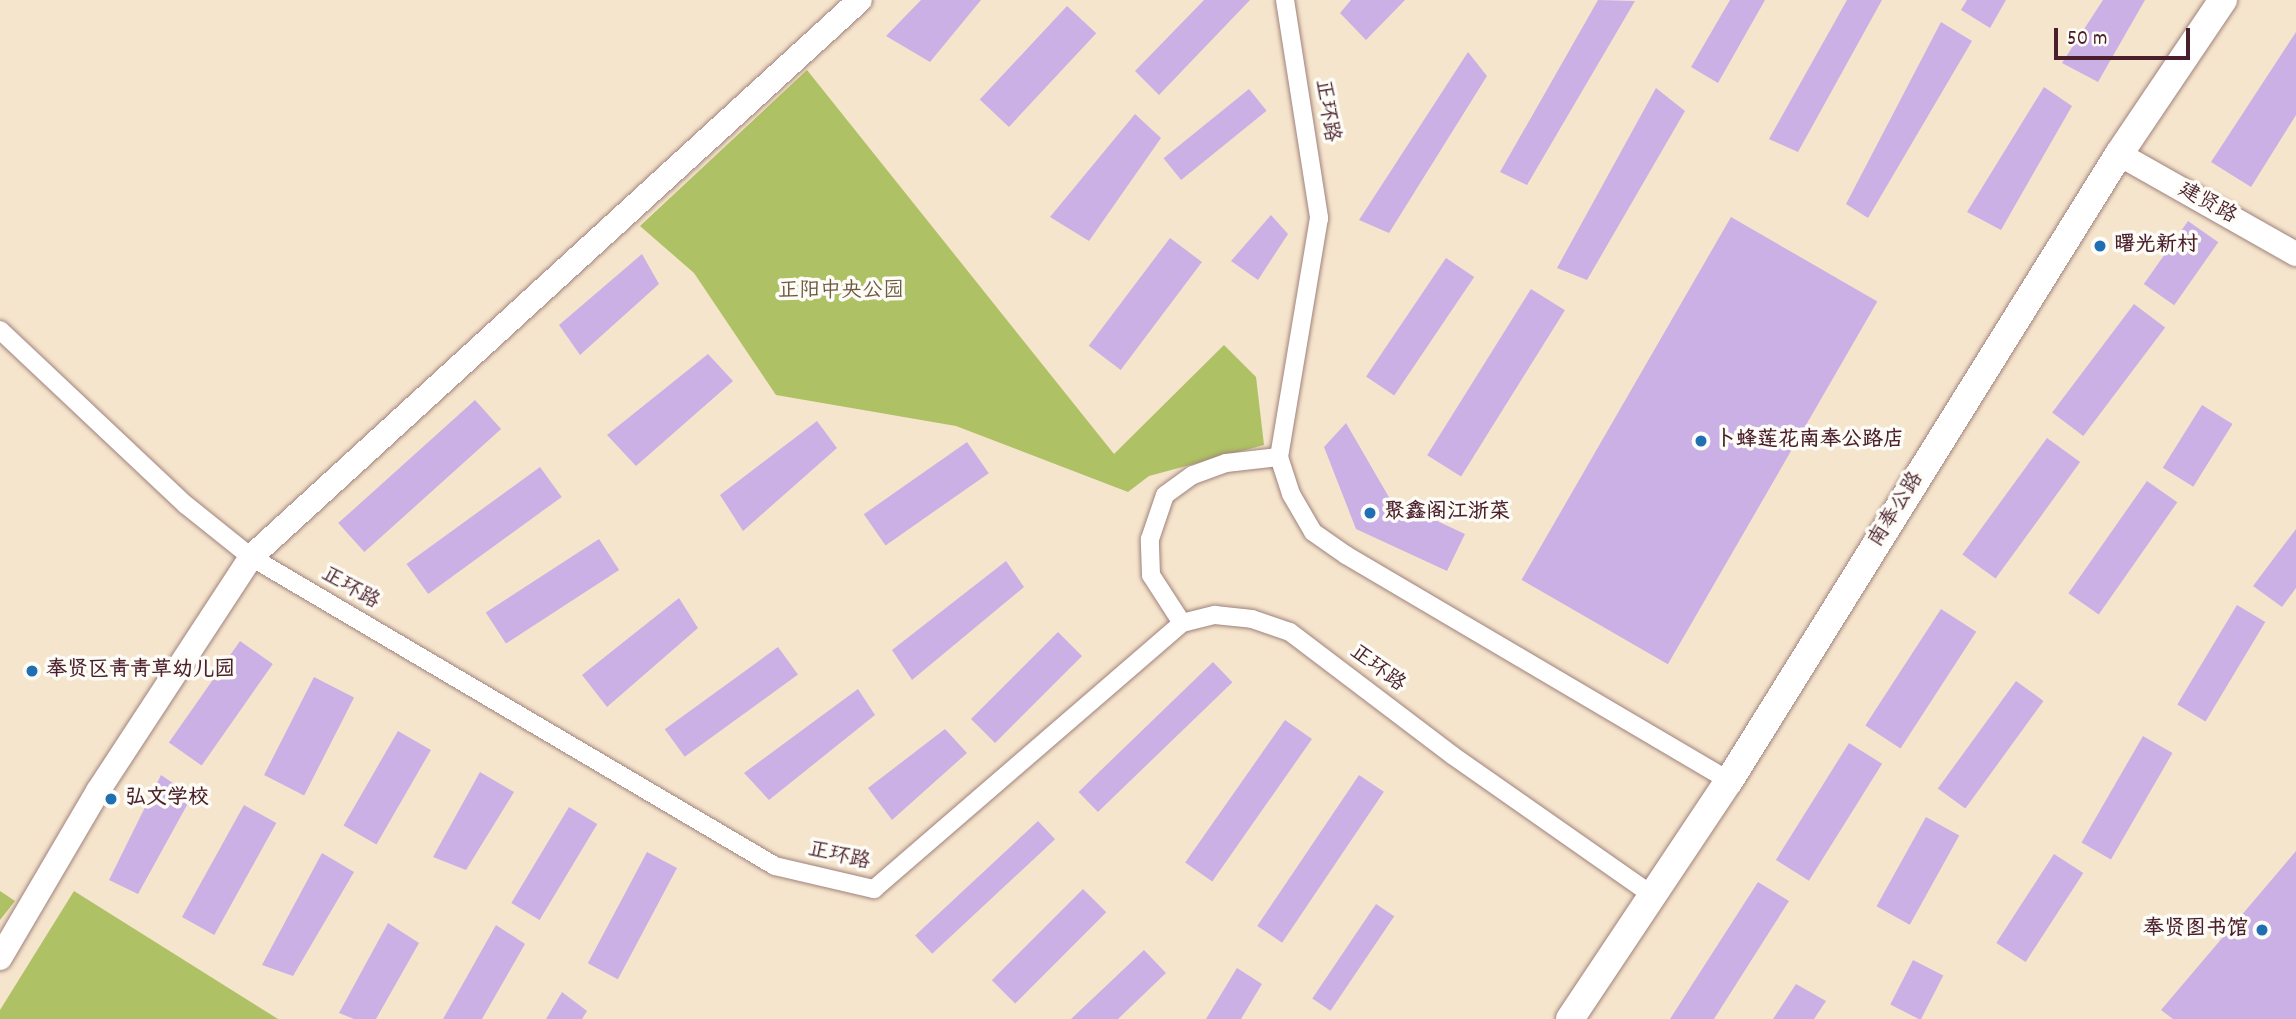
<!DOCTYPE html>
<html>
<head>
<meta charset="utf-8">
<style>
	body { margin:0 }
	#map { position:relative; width:2296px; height:1019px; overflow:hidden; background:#f6e5cd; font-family:Dekko,"LXGW WenKai TC",sans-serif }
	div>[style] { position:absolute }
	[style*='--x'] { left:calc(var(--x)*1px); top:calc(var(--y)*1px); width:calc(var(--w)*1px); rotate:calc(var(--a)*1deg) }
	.green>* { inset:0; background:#aec164 }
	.building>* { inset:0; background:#cbb0e5; transform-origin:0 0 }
	.roads { filter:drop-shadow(0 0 2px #a0827c) drop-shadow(0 0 2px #a0827c) }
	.street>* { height:18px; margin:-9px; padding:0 9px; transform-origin:9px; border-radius:9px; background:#fff }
	.secondary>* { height:24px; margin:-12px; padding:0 12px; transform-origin:12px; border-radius:12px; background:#fff }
	.primary>* { height:28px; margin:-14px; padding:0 14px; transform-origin:14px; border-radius:14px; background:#fff }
	.dots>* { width:19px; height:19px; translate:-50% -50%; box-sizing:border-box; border:4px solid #fdfcf7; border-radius:50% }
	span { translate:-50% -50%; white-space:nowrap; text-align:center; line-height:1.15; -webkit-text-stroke:7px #fdfcf7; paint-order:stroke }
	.street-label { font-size:21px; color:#4a1f2b }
	.poi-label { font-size:21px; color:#4a1f2b; font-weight:700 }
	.left { translate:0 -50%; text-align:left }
	.right { translate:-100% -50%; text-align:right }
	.park-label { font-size:21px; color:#6d583f }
	.scale { position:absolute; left:2054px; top:28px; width:136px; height:32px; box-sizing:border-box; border:4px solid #4a1f2b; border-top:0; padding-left:9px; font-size:21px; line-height:24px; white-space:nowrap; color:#4a1f2b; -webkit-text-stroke:5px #fdfcf7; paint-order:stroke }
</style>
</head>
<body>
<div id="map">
	<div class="green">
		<div style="clip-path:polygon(807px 70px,1114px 454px,1224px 345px,1256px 377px,1264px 445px,1149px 476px,1128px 492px,956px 426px,776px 395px,694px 273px,640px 226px)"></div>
		<div style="clip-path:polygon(0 891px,15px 901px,0 920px)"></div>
		<div style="clip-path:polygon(74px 891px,278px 1019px,0 1019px,0 1010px)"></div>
	</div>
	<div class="building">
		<div style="clip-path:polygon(921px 0,981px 0,930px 62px,886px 36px)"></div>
		<div style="clip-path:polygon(1204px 0,1250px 0,1159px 95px,1135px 71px)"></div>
		<div style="clip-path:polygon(1351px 0,1405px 0,1366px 40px,1340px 13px)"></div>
		<div style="clip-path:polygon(1598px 0,1635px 1px,1527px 185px,1500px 172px)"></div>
		<div style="clip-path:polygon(1730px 0,1765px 0,1718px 83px,1691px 67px)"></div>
		<div style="clip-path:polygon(1847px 0,1882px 0,1798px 152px,1769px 139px)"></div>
		<div style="clip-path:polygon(1967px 0,2006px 0,1990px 28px,1961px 10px)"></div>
		<div style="clip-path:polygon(2103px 0,2145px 0,2098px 82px,2062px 63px)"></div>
		<div style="left:1067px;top:6px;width:40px;height:128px;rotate:43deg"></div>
		<div style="clip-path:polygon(1941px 22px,1972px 41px,1868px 218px,1846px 204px)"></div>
		<div style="clip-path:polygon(2296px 32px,2296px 115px,2251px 187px,2211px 162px)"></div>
		<div style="clip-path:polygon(1468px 52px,1487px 76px,1389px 233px,1359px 220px)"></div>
		<div style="clip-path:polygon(2044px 87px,2072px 106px,2001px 230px,1967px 212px)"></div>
		<div style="clip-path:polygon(1656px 88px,1685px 111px,1587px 280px,1557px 268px)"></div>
		<div style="left:1249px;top:89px;width:28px;height:110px;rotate:51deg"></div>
		<div style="clip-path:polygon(1135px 114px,1161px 138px,1089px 241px,1050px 217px)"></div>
		<div style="clip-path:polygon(1271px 215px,1288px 234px,1258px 280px,1231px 261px)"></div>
		<div style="left:1731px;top:217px;width:169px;height:419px;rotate:30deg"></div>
		<div style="left:2188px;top:221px;width:37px;height:77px;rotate:35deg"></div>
		<div style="left:1170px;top:238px;width:40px;height:135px;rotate:37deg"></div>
		<div style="clip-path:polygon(642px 254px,659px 284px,580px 355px,559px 325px)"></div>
		<div style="left:1446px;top:258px;width:34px;height:143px;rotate:34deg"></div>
		<div style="left:1531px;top:289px;width:40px;height:196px;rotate:32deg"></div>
		<div style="left:2134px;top:304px;width:39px;height:136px;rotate:37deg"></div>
		<div style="clip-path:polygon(708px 354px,733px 381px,636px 466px,607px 435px)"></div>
		<div style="left:475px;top:400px;width:39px;height:184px;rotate:48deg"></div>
		<div style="left:2202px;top:405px;width:36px;height:74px;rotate:32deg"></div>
		<div style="clip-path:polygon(817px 421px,837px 448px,743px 531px,720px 495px)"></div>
		<div style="clip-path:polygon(1346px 423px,1390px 499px,1465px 534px,1447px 571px,1356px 529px,1324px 447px)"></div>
		<div style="left:2047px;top:438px;width:41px;height:144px;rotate:36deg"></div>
		<div style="left:967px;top:442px;width:38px;height:126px;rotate:55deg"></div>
		<div style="left:540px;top:467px;width:37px;height:165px;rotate:54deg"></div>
		<div style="left:2147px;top:481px;width:37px;height:137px;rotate:35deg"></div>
		<div style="clip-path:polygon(2296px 529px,2296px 588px,2282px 607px,2253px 586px)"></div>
		<div style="left:599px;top:539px;width:37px;height:135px;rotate:57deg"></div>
		<div style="clip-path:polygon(1006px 561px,1024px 587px,912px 680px,892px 650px)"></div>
		<div style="clip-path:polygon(679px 598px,698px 628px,607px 707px,582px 675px)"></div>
		<div style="left:2237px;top:605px;width:33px;height:116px;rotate:31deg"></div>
		<div style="left:1941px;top:609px;width:42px;height:139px;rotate:33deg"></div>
		<div style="left:1058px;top:632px;width:34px;height:123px;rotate:45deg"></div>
		<div style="left:240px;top:641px;width:40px;height:124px;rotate:35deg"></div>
		<div style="left:778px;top:647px;width:34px;height:140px;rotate:54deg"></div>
		<div style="left:1213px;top:662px;width:28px;height:187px;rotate:46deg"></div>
		<div style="left:314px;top:677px;width:45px;height:110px;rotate:27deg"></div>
		<div style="left:2016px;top:681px;width:34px;height:133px;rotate:36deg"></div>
		<div style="clip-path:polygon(858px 689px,875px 715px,769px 800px,744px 773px)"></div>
		<div style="left:1285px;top:720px;width:33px;height:174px;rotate:35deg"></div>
		<div style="clip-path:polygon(945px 729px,967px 753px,892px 820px,868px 788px)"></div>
		<div style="left:398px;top:731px;width:38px;height:109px;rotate:30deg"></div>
		<div style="left:2143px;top:736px;width:34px;height:123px;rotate:30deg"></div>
		<div style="left:1849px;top:743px;width:39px;height:138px;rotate:32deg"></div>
		<div style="clip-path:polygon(480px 772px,514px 792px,466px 870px,433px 857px)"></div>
		<div style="clip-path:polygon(161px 775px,192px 796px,138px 894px,109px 880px)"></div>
		<div style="left:1359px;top:775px;width:30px;height:182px;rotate:34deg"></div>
		<div style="left:244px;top:805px;width:37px;height:128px;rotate:29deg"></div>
		<div style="left:569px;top:807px;width:33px;height:112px;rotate:31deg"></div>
		<div style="left:1926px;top:817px;width:38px;height:102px;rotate:29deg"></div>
		<div style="left:1038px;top:821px;width:25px;height:168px;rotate:47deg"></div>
		<div style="clip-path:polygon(2296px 851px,2296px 1019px,2173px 1019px,2161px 1010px)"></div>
		<div style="left:647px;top:852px;width:34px;height:126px;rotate:28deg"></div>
		<div style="clip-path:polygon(322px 853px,354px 872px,293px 976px,262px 965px)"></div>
		<div style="left:2054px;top:854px;width:35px;height:106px;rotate:33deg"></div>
		<div style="clip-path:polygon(1758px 882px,1789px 901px,1714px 1019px,1670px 1019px)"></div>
		<div style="left:1083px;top:889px;width:33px;height:129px;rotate:45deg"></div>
		<div style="left:1376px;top:904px;width:22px;height:114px;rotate:34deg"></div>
		<div style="clip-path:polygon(388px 923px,419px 943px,376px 1019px,354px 1019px,339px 1013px)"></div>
		<div style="clip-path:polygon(496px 925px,525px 944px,482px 1019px,443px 1019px)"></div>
		<div style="clip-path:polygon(1144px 950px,1166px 973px,1118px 1019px,1071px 1019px)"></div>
		<div style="left:1913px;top:960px;width:34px;height:50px;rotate:27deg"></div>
		<div style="clip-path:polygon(1237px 968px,1262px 984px,1241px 1019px,1206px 1019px)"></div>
		<div style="clip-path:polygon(1796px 984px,1826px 1001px,1814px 1019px,1773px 1019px)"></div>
		<div style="clip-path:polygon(562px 992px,587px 1011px,582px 1019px,546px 1019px)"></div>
	</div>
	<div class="roads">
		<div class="street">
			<div style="--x:1285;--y:0;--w:221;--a:81.1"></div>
			<div style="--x:1319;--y:218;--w:242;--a:99.5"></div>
			<div style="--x:1279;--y:457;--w:39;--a:72"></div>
			<div style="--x:1291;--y:494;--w:44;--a:59.9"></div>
			<div style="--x:1313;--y:532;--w:40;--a:34.9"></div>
			<div style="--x:1346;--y:555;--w:445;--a:30.5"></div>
			<div style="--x:0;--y:330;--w:255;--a:43.3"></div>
			<div style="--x:186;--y:505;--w:83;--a:38.7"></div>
			<div style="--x:251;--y:557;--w:608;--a:30.53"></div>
			<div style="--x:775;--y:866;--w:102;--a:13.1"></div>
			<div style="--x:874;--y:889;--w:407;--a:-40.8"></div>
			<div style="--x:1182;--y:623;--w:34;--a:-14"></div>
			<div style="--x:1215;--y:615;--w:37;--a:6"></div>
			<div style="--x:1252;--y:619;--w:40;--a:18.9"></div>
			<div style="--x:1290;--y:632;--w:203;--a:37.2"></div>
			<div style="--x:1452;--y:755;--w:244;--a:35"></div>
			<div style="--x:1182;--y:623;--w:57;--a:-122.9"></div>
			<div style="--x:1151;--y:575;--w:36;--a:-92"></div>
			<div style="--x:1150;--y:539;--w:46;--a:-71.2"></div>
			<div style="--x:1165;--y:495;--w:34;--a:-36"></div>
			<div style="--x:1193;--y:475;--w:35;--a:-20"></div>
			<div style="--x:1226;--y:463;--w:53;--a:-6.5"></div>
		</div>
		<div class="secondary">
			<div style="--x:2119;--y:154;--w:203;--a:29.5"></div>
			<div style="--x:0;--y:958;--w:194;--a:-59.6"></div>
			<div style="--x:98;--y:791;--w:280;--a:-56.8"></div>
			<div style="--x:251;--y:557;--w:825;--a:-42.45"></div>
		</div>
		<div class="primary">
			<div style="--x:1570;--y:1019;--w:286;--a:-56.3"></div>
			<div style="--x:1729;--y:781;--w:738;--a:-58.12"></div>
			<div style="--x:2119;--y:154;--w:186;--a:-56"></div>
		</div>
	</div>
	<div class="dots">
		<div style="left:2100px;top:246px;background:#1f6fb2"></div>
		<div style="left:1701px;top:441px;background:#1f6fb2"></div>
		<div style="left:1370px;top:513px;background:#1f6fb2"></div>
		<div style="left:32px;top:671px;background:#1f6fb2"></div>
		<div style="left:111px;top:799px;background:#1f6fb2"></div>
		<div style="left:2262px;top:930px;background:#1f6fb2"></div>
	</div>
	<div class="street-label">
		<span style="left:1326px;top:111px;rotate:81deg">正环路</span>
		<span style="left:2207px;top:204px;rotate:29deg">建贤路</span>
		<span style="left:1897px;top:510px;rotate:-58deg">南奉公路</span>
		<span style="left:350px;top:589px;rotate:30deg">正环路</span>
		<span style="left:1377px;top:669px;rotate:37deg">正环路</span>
		<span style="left:839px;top:857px;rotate:13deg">正环路</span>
	</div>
	<div class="poi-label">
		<span class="left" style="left:2114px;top:246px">曙光新村</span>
		<span class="left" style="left:1715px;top:441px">卜蜂莲花南奉公路店</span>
		<span class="left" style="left:1384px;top:513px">聚鑫阁江浙菜</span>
		<span class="left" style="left:46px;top:671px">奉贤区青青草幼儿园</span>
		<span class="left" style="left:125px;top:799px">弘文学校</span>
		<span class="right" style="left:2248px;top:930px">奉贤图书馆</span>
	</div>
	<div class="park-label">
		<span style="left:841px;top:292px">正阳中央公园</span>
	</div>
	<div class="scale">50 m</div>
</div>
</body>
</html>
